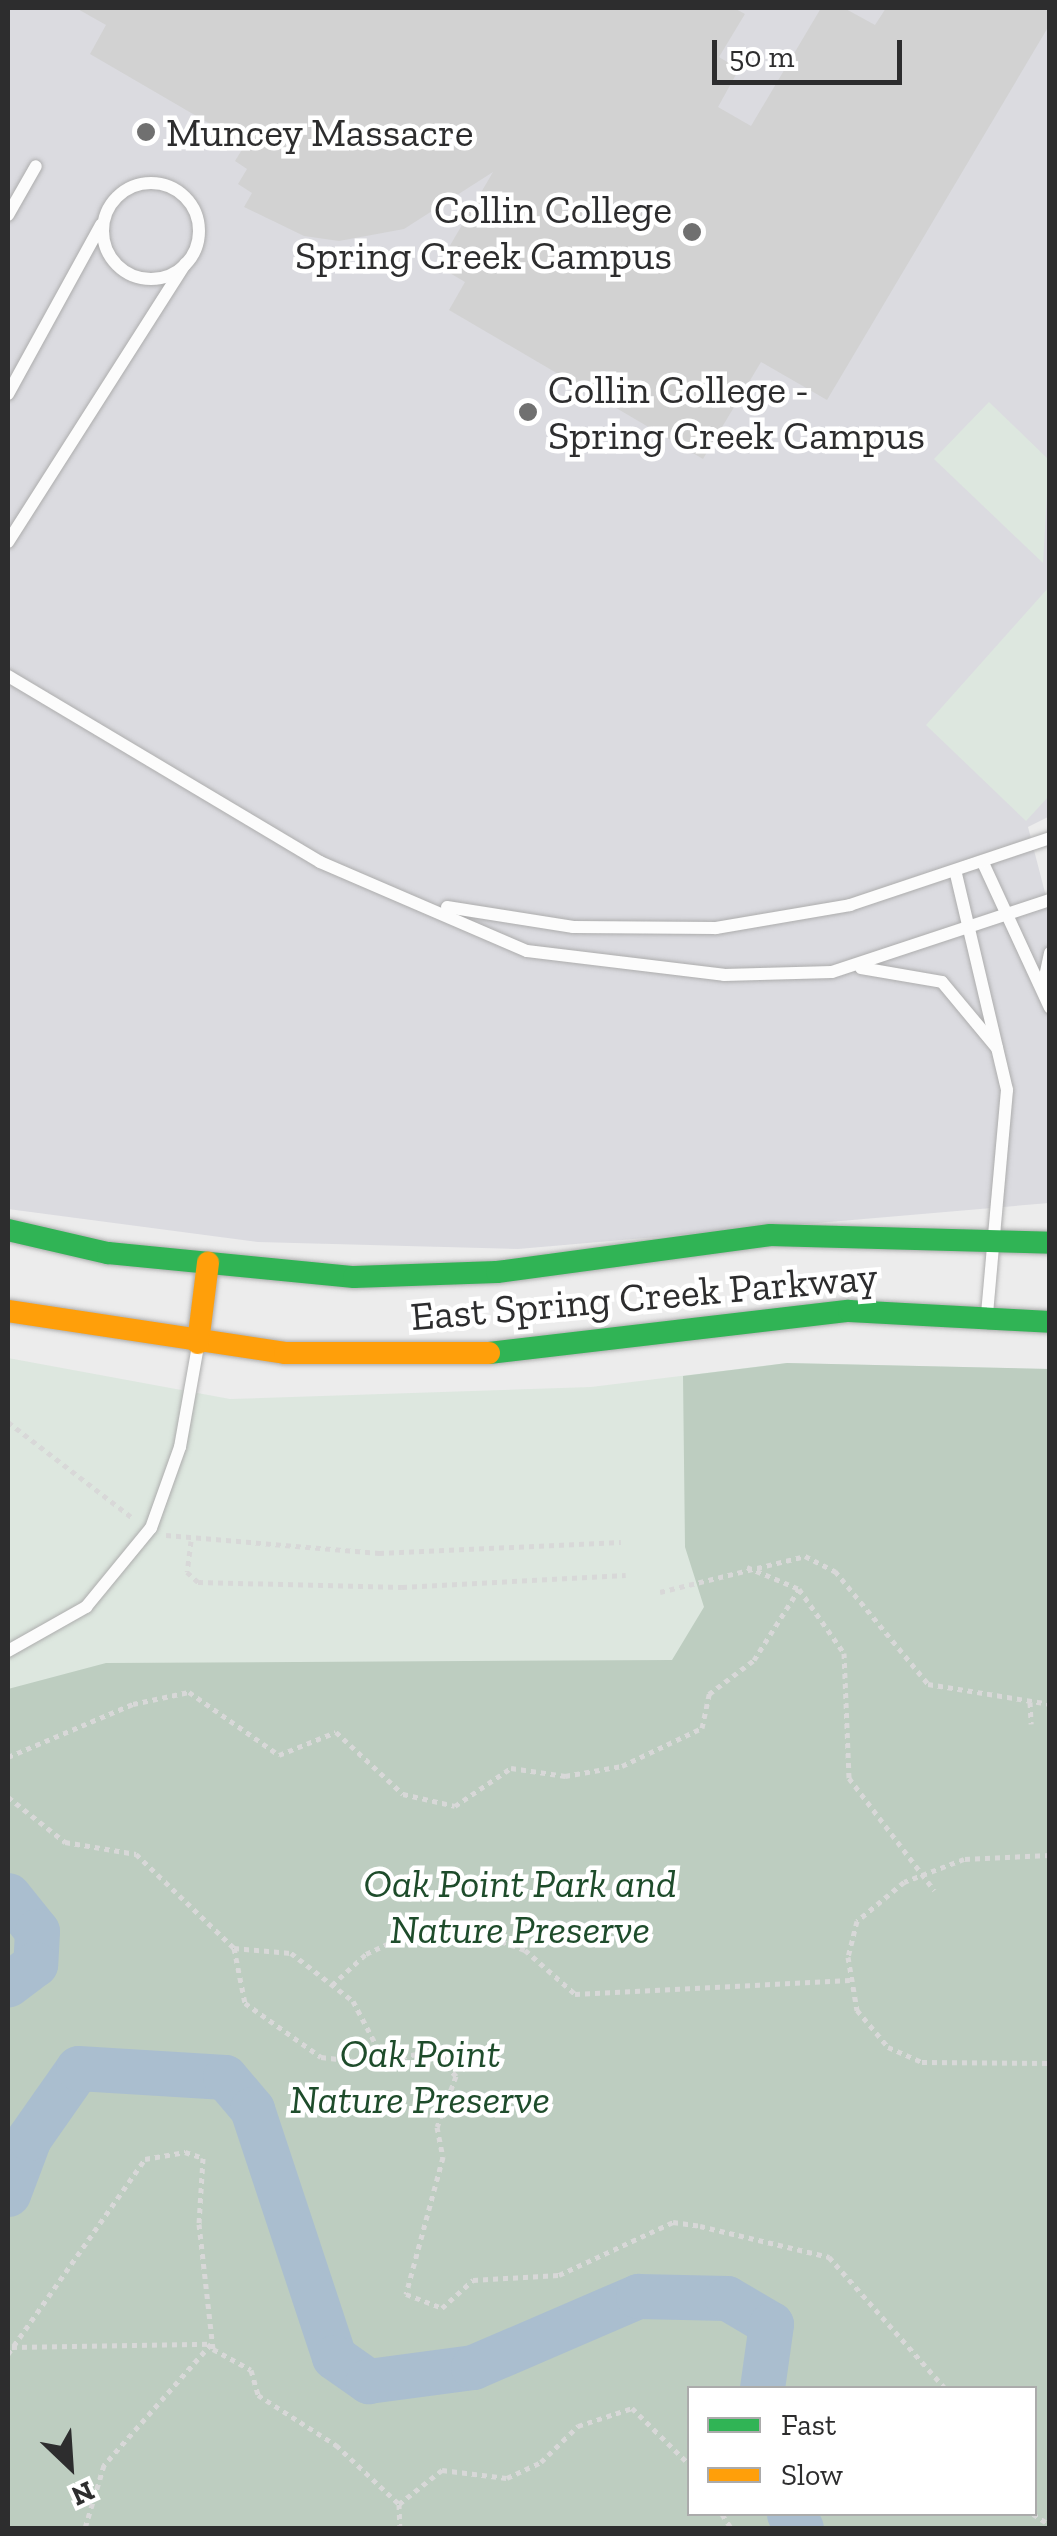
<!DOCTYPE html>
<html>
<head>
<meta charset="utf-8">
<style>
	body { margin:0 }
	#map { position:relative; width:1057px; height:2536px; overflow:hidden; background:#ececec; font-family:"Zilla Slab",serif }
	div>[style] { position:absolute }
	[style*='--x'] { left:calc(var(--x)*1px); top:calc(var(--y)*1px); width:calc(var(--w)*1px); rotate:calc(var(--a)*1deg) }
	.built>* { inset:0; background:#dbdbe0 }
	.green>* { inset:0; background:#dde7df }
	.forest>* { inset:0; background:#bdcdc0 }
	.river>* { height:45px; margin:-22.5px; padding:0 22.5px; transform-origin:22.5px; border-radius:22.5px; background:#aabecf }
	.building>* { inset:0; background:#d2d2d2 }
	.path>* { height:5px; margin-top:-2.5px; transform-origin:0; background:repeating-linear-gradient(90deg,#d8d8d8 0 5px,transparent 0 10px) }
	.roads { filter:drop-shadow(0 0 2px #adadad) drop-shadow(0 0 2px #adadad) }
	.lane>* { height:12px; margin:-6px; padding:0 6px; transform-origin:6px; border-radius:6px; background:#fcfcfc }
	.lane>.ring { margin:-6px; padding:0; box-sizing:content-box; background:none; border:12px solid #fcfcfc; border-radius:50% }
	.fast>* { height:22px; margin:-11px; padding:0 11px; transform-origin:11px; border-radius:11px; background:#30b455 }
	.slow>* { height:22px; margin:-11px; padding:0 11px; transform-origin:11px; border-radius:11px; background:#ff9f0a }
	.dots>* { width:28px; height:28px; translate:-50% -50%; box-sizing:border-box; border:5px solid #fff; border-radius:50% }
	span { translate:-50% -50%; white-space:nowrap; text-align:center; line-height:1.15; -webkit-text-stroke:9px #fff; paint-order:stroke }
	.poi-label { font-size:40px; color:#2d2d2e }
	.left { translate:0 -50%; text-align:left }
	.right { translate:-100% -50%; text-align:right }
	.street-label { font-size:40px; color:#2d2d2e }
	.park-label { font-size:40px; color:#1e4c2b; font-style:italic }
	.frame { position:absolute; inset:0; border:10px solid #2d2d2e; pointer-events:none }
	.legend { position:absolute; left:687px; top:2386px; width:350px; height:130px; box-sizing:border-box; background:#fff; border:2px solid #ababab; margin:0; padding:12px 18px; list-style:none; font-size:30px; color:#2d2d2e }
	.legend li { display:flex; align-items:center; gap:20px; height:50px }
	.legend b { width:50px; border:2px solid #ababab }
	.north { position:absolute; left:20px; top:2416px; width:100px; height:100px; -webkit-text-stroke:8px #fff; paint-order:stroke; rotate:155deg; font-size:28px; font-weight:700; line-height:40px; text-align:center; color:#2d2d2e }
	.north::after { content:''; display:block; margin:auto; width:35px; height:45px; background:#2d2d2e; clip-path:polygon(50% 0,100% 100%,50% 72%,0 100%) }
	.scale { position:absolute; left:712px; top:40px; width:190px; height:45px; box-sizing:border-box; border:5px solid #2d2d2e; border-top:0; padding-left:12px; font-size:30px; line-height:35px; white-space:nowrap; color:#2d2d2e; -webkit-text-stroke:8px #fff; paint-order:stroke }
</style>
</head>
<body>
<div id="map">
	<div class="built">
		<div style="clip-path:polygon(8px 8px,1049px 8px,1050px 816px,1028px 827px,1049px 908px,1049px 1203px,518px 1249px,258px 1242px,8px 1209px)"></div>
	</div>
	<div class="green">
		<div style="clip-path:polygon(989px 402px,1049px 460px,1043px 563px,934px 459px)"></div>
		<div style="clip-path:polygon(1049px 587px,1049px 796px,1026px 821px,926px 725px)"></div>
		<div style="clip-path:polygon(evenodd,8px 1358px,230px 1399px,591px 1387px,787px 1363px,1049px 1369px,1049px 2528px,8px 2528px,8px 1358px,690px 2388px,1034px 2388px,1034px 2514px,690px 2514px,690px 2388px)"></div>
	</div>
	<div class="forest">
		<div style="clip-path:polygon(evenodd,787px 1363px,1049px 1369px,1049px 2528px,8px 2528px,8px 1689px,106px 1663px,672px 1660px,704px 1607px,685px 1547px,683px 1376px,787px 1363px,690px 2388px,1034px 2388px,1034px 2514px,690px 2514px,690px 2388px)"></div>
	</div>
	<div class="river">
		<div style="--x:8;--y:1895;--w:46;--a:51.1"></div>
		<div style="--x:37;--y:1931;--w:33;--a:93"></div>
		<div style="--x:35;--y:1964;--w:34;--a:143"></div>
		<div style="--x:8;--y:2194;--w:60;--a:-69.4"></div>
		<div style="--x:29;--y:2138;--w:85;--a:-55"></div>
		<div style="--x:78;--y:2068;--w:147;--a:3.5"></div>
		<div style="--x:225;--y:2077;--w:42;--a:49.8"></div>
		<div style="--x:252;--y:2109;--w:261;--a:71.7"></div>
		<div style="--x:334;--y:2357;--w:42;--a:35.2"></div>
		<div style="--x:368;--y:2381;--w:106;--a:-7.6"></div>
		<div style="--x:473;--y:2367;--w:180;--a:-23.3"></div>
		<div style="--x:638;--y:2296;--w:89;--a:1.3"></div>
		<div style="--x:727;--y:2298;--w:51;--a:30.6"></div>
		<div style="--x:771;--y:2324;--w:65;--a:98"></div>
		<div style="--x:789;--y:2514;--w:18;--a:49"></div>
	</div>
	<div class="building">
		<div style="clip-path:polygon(76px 8px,734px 8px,745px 14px,719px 57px,739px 69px,718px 107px,751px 126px,821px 8px,844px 8px,875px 25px,886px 8px,1050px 8px,1050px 24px,827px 400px,761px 362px,703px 459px,449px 310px,465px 282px,438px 266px,493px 172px,404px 229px,339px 241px,304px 236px,244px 207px,252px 193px,238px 184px,247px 169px,235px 161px,243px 148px,229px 135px,90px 54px,106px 25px)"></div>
	</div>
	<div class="path">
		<div style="--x:8;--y:1422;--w:159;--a:37.6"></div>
		<div style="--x:166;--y:1535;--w:214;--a:4.8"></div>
		<div style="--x:379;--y:1553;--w:242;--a:-2.6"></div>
		<div style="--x:191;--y:1541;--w:31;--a:97"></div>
		<div style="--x:187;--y:1572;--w:15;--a:42"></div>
		<div style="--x:198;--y:1582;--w:204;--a:1.4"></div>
		<div style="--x:402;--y:1587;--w:224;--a:-3.1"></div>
		<div style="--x:747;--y:1567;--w:56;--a:22.9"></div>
		<div style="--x:660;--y:1592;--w:149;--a:-13.9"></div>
		<div style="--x:805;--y:1556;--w:34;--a:27"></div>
		<div style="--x:835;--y:1571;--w:146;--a:50.5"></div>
		<div style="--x:928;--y:1684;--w:124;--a:9.3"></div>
		<div style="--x:1030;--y:1702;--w:22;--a:87"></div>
		<div style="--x:8;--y:1757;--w:136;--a:-23"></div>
		<div style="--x:133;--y:1704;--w:57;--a:-12.1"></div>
		<div style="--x:189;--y:1692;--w:110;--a:35"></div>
		<div style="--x:279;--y:1755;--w:61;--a:-22"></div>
		<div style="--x:336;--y:1732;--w:91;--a:42.8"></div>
		<div style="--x:403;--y:1794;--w:53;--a:13"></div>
		<div style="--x:455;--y:1806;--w:68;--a:-34.2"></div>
		<div style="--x:511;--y:1768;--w:55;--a:8.4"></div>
		<div style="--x:565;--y:1776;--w:58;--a:-10"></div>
		<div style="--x:622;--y:1766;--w:89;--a:-25.4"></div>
		<div style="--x:702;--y:1728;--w:35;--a:-78"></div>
		<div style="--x:709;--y:1694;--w:56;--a:-37.1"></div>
		<div style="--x:754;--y:1660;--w:84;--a:-57.6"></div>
		<div style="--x:799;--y:1589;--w:78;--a:54.9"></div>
		<div style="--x:844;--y:1653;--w:125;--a:87.7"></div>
		<div style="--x:849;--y:1778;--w:141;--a:52.8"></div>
		<div style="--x:8;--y:1797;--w:73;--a:38.3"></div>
		<div style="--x:65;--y:1842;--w:72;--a:9.6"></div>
		<div style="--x:136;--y:1854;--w:136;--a:43.8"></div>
		<div style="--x:234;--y:1948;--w:56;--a:78.7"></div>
		<div style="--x:245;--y:2003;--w:93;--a:35.4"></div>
		<div style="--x:321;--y:2057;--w:51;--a:6.7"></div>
		<div style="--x:372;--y:2063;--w:61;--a:-11.3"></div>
		<div style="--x:432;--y:2051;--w:35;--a:46"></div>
		<div style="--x:456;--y:2076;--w:54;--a:110.4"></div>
		<div style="--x:437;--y:2127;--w:31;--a:79"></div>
		<div style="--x:443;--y:2157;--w:142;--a:105.1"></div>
		<div style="--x:406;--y:2294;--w:39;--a:21"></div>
		<div style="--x:442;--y:2308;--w:42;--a:-42.1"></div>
		<div style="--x:473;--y:2280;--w:86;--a:-3.3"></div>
		<div style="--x:559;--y:2275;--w:126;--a:-24.9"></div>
		<div style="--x:673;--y:2222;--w:27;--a:8"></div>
		<div style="--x:700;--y:2226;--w:133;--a:13.5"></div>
		<div style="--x:829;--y:2257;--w:175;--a:48.5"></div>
		<div style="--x:1050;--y:1855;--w:86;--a:177.3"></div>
		<div style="--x:964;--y:1859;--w:64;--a:159"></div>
		<div style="--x:904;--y:1882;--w:61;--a:140.3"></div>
		<div style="--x:857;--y:1921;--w:37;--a:104"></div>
		<div style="--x:848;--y:1957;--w:54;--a:80.4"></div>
		<div style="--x:857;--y:2010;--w:48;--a:50"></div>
		<div style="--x:888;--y:2047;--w:37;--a:24"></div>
		<div style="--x:922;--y:2062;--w:128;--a:0.4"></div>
		<div style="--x:234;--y:1948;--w:57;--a:5"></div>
		<div style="--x:291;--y:1953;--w:78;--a:37.7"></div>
		<div style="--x:353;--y:2001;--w:67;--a:62.3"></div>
		<div style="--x:332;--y:1985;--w:46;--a:-42.4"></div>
		<div style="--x:366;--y:1954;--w:54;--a:-25.1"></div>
		<div style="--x:415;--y:1931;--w:58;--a:0"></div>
		<div style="--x:473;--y:1931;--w:55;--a:20.1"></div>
		<div style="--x:525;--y:1950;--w:67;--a:41.3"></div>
		<div style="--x:575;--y:1994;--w:275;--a:-2.9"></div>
		<div style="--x:12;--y:2347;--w:199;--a:-0.9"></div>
		<div style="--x:211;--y:2344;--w:162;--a:131.5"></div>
		<div style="--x:104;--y:2465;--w:66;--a:106.8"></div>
		<div style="--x:8;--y:2354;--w:238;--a:-54.9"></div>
		<div style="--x:145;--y:2159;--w:41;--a:-9.9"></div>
		<div style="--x:185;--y:2152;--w:19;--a:18"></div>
		<div style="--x:203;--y:2158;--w:66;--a:93.5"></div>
		<div style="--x:199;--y:2224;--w:126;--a:83.6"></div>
		<div style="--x:213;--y:2349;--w:43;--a:28.9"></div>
		<div style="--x:251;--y:2370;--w:26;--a:74"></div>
		<div style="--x:258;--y:2395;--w:93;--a:32.7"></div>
		<div style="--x:336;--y:2445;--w:86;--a:43.1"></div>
		<div style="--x:399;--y:2504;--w:55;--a:-38.3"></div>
		<div style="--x:442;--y:2470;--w:65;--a:7"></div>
		<div style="--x:507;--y:2478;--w:38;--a:-25"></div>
		<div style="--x:541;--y:2462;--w:52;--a:-44.2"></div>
		<div style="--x:578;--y:2426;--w:57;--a:-18.4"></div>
		<div style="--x:632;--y:2408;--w:81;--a:44.5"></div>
		<div style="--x:399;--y:2504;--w:24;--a:88"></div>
		<div style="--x:722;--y:2514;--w:17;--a:57"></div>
		<div style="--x:1033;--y:2514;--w:20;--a:33"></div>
	</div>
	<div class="roads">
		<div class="lane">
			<div class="ring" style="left:103px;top:183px;width:84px;height:84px"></div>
			<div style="--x:8;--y:215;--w:56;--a:-60.3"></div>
			<div style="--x:8;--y:394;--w:193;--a:-61.2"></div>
			<div style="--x:8;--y:542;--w:330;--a:-57.5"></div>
			<div style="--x:8;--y:676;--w:363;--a:30.8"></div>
			<div style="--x:320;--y:862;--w:225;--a:23.3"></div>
			<div style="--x:527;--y:951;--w:198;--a:6.9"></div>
			<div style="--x:724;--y:975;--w:108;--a:-1.6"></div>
			<div style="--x:832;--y:972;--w:230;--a:-18.3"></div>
			<div style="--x:984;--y:865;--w:157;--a:65.2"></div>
			<div style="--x:956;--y:874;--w:222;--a:76.7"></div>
			<div style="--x:1007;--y:1090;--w:225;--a:95.1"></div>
			<div style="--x:447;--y:907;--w:128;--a:9"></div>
			<div style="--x:573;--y:927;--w:143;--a:0.4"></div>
			<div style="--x:716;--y:928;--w:136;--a:-9.7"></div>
			<div style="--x:850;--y:905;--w:211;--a:-18.5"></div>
			<div style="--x:861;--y:968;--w:82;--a:9.8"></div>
			<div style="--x:942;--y:982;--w:86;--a:50.2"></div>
			<div style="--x:1043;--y:986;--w:34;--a:-78"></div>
			<div style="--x:8;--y:1651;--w:90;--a:-29.4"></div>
			<div style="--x:86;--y:1607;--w:102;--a:-50.6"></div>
			<div style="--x:151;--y:1528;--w:86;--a:-70.3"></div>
			<div style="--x:180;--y:1447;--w:103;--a:-79.9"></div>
		</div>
		<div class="fast">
			<div style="--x:8;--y:1230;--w:103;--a:13"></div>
			<div style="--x:108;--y:1253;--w:247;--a:5.6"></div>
			<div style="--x:354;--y:1277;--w:143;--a:-2"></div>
			<div style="--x:497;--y:1272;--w:276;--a:-7.7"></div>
			<div style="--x:771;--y:1235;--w:279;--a:1.6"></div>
			<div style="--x:489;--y:1353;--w:362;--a:-6.7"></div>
			<div style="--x:849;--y:1311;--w:201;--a:3.1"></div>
		</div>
		<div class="slow">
			<div style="--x:8;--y:1311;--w:280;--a:8.6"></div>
			<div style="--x:285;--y:1353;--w:204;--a:0"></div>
			<div style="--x:198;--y:1343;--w:81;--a:-82.9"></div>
		</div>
	</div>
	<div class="dots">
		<div style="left:146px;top:132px;background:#707070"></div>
		<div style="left:692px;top:232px;background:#707070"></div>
		<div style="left:528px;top:412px;background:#707070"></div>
	</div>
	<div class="poi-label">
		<span class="left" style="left:166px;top:132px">Muncey Massacre</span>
		<span class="right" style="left:672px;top:232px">Collin College<br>Spring Creek Campus</span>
		<span class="left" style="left:548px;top:412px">Collin College -<br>Spring Creek Campus</span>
	</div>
	<div class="street-label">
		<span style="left:644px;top:1296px;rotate:-5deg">East Spring Creek Parkway</span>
	</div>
	<div class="park-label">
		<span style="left:520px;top:1906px">Oak Point Park and<br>Nature Preserve</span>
		<span style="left:420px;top:2076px">Oak Point<br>Nature Preserve</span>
	</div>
	<div class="frame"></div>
	<ul class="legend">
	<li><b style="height:12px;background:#30b455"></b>Fast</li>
	<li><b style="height:12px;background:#ff9f0a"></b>Slow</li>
	</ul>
	<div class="north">N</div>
	<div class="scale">50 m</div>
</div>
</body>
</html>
